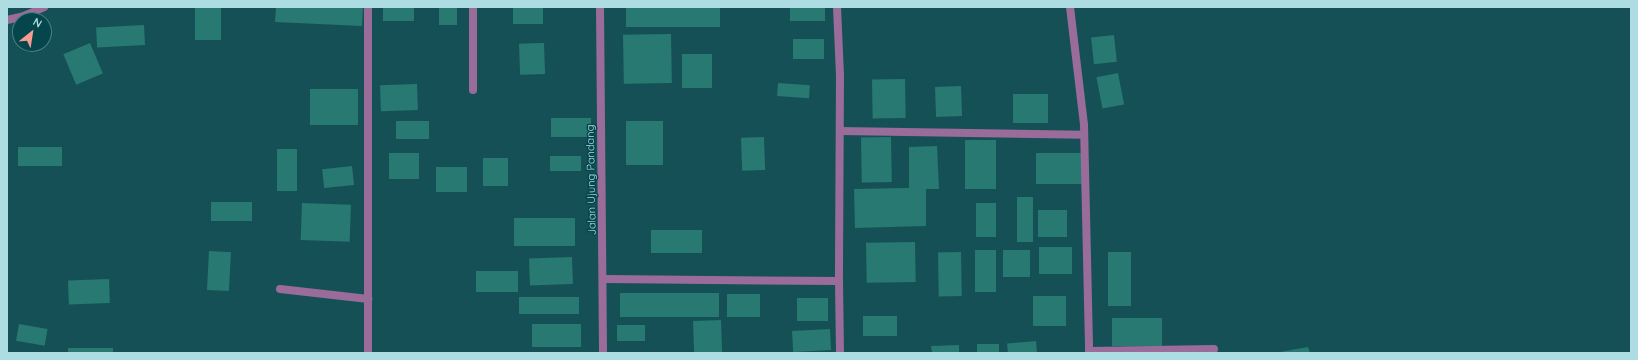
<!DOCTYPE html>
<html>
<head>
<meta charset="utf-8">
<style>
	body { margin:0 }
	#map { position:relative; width:1638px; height:360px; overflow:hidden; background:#165057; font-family:Quicksand,sans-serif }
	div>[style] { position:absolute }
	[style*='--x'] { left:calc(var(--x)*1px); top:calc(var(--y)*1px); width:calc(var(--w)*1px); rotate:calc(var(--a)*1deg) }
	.building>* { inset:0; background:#277971; transform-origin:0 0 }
	.minor>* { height:8px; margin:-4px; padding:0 4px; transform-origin:4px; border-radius:4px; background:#996c9a }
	span { translate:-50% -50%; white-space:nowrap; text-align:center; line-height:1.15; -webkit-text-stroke:3px #05454c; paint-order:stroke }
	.street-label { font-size:11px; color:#addce2 }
	.frame { position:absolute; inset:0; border:8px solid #addce2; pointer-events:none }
	.north { position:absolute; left:12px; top:12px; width:40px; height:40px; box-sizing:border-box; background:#05454c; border:1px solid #488188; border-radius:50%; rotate:30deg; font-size:11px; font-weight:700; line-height:16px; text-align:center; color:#addce2 }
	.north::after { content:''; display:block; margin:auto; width:14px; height:18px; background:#f59c93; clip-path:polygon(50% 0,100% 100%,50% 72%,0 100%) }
</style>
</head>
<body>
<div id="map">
	<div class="building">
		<div style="left:195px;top:7px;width:26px;height:33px"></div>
		<div style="clip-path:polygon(276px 7px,363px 7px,362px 26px,275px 22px)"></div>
		<div style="left:383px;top:7px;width:31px;height:14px"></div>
		<div style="left:439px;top:7px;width:18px;height:18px"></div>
		<div style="left:513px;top:7px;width:30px;height:17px"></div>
		<div style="left:626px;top:7px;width:94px;height:20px"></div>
		<div style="left:790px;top:7px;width:35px;height:14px"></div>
		<div style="left:144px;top:25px;width:20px;height:48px;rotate:87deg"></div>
		<div style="left:671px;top:34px;width:49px;height:48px;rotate:89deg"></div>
		<div style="left:1114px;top:35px;width:27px;height:23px;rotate:84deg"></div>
		<div style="left:824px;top:39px;width:20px;height:31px;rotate:90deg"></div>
		<div style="left:90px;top:43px;width:33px;height:29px;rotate:67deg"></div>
		<div style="left:544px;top:43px;width:31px;height:25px;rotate:88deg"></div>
		<div style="left:712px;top:54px;width:34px;height:30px;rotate:90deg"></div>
		<div style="left:1118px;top:73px;width:32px;height:22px;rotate:79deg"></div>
		<div style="left:905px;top:79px;width:39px;height:33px;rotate:89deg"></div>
		<div style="left:778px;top:83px;width:32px;height:13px;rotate:4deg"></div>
		<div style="left:417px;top:84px;width:26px;height:37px;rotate:88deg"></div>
		<div style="left:961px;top:86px;width:30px;height:26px;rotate:88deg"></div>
		<div style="left:310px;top:89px;width:48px;height:36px"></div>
		<div style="left:1013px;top:94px;width:35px;height:29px"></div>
		<div style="left:591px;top:118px;width:19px;height:40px;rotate:90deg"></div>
		<div style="left:396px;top:121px;width:33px;height:18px"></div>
		<div style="left:626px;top:121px;width:37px;height:44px"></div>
		<div style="left:764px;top:137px;width:33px;height:23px;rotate:88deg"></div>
		<div style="left:891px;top:137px;width:45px;height:30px;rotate:89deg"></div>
		<div style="left:965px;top:140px;width:31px;height:49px"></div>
		<div style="clip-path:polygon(937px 146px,939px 189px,926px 189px,926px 226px,855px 228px,854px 189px,909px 188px,909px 147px)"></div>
		<div style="left:18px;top:147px;width:44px;height:19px"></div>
		<div style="left:277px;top:149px;width:20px;height:42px"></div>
		<div style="left:389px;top:153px;width:30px;height:26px"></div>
		<div style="left:1084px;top:153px;width:31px;height:48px;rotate:90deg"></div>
		<div style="left:550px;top:156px;width:31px;height:15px"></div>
		<div style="left:483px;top:158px;width:25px;height:28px"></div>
		<div style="left:352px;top:166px;width:19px;height:30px;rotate:84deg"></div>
		<div style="left:467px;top:167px;width:25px;height:31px;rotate:90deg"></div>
		<div style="left:1017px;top:197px;width:16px;height:45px"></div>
		<div style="left:211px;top:202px;width:41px;height:19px"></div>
		<div style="left:302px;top:203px;width:49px;height:37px;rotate:2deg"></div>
		<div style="left:976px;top:203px;width:20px;height:34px"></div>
		<div style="left:1038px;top:210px;width:29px;height:27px"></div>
		<div style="left:575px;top:218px;width:28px;height:61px;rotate:90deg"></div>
		<div style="left:702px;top:230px;width:23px;height:51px;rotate:90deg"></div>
		<div style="left:915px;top:242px;width:40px;height:49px;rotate:89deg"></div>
		<div style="left:1039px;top:247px;width:33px;height:27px"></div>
		<div style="left:975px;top:250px;width:21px;height:42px"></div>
		<div style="left:1003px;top:250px;width:27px;height:27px"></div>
		<div style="left:209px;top:251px;width:22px;height:39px;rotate:3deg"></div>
		<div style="left:961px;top:252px;width:44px;height:23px;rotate:89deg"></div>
		<div style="left:1108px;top:252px;width:23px;height:54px"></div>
		<div style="left:572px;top:257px;width:27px;height:43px;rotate:88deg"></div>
		<div style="left:476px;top:271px;width:42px;height:21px"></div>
		<div style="left:109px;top:279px;width:24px;height:41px;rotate:88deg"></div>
		<div style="left:719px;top:293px;width:24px;height:99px;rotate:90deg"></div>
		<div style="left:727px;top:294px;width:33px;height:23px"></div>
		<div style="left:1066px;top:296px;width:30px;height:33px;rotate:90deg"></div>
		<div style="left:579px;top:297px;width:17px;height:60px;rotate:90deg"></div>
		<div style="left:797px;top:298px;width:31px;height:23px"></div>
		<div style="left:897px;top:316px;width:20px;height:34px;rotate:90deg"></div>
		<div style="left:1162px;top:318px;width:28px;height:50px;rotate:90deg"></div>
		<div style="left:721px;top:320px;width:33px;height:28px;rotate:88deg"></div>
		<div style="left:19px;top:324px;width:29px;height:17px;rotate:10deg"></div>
		<div style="left:581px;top:324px;width:23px;height:49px;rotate:90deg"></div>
		<div style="left:645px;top:325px;width:16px;height:28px;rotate:90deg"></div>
		<div style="left:830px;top:329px;width:21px;height:38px;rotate:87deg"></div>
		<div style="left:1036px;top:341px;width:12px;height:29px;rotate:85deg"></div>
		<div style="left:977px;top:344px;width:22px;height:9px"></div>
		<div style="clip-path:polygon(959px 345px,959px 353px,932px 353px,931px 346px)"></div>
		<div style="clip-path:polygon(1308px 347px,1310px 353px,1280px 353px,1280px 352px)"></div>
		<div style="left:68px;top:348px;width:45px;height:5px"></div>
	</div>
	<div class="minor">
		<div style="--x:600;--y:7;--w:346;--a:89.5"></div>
		<div style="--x:837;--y:7;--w:69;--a:87.5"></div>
		<div style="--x:840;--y:76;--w:205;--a:90.3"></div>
		<div style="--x:1070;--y:7;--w:119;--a:83.2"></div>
		<div style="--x:1084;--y:125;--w:228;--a:88.7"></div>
		<div style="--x:7;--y:20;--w:17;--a:-13"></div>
		<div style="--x:24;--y:16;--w:22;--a:-24"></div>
		<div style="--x:473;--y:90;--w:83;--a:-90"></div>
		<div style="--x:840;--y:131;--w:244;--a:0.9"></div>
		<div style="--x:603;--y:279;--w:236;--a:0.5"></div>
		<div style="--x:839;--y:281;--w:72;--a:89.2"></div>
		<div style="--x:280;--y:289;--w:89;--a:6.5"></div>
		<div style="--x:1089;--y:351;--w:125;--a:-0.9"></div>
		<div style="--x:368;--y:353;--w:346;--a:-90"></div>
	</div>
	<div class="street-label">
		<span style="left:591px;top:180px;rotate:-91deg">Jalan Ujung Pandang</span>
	</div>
	<div class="frame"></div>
	<div class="north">N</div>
</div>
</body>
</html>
